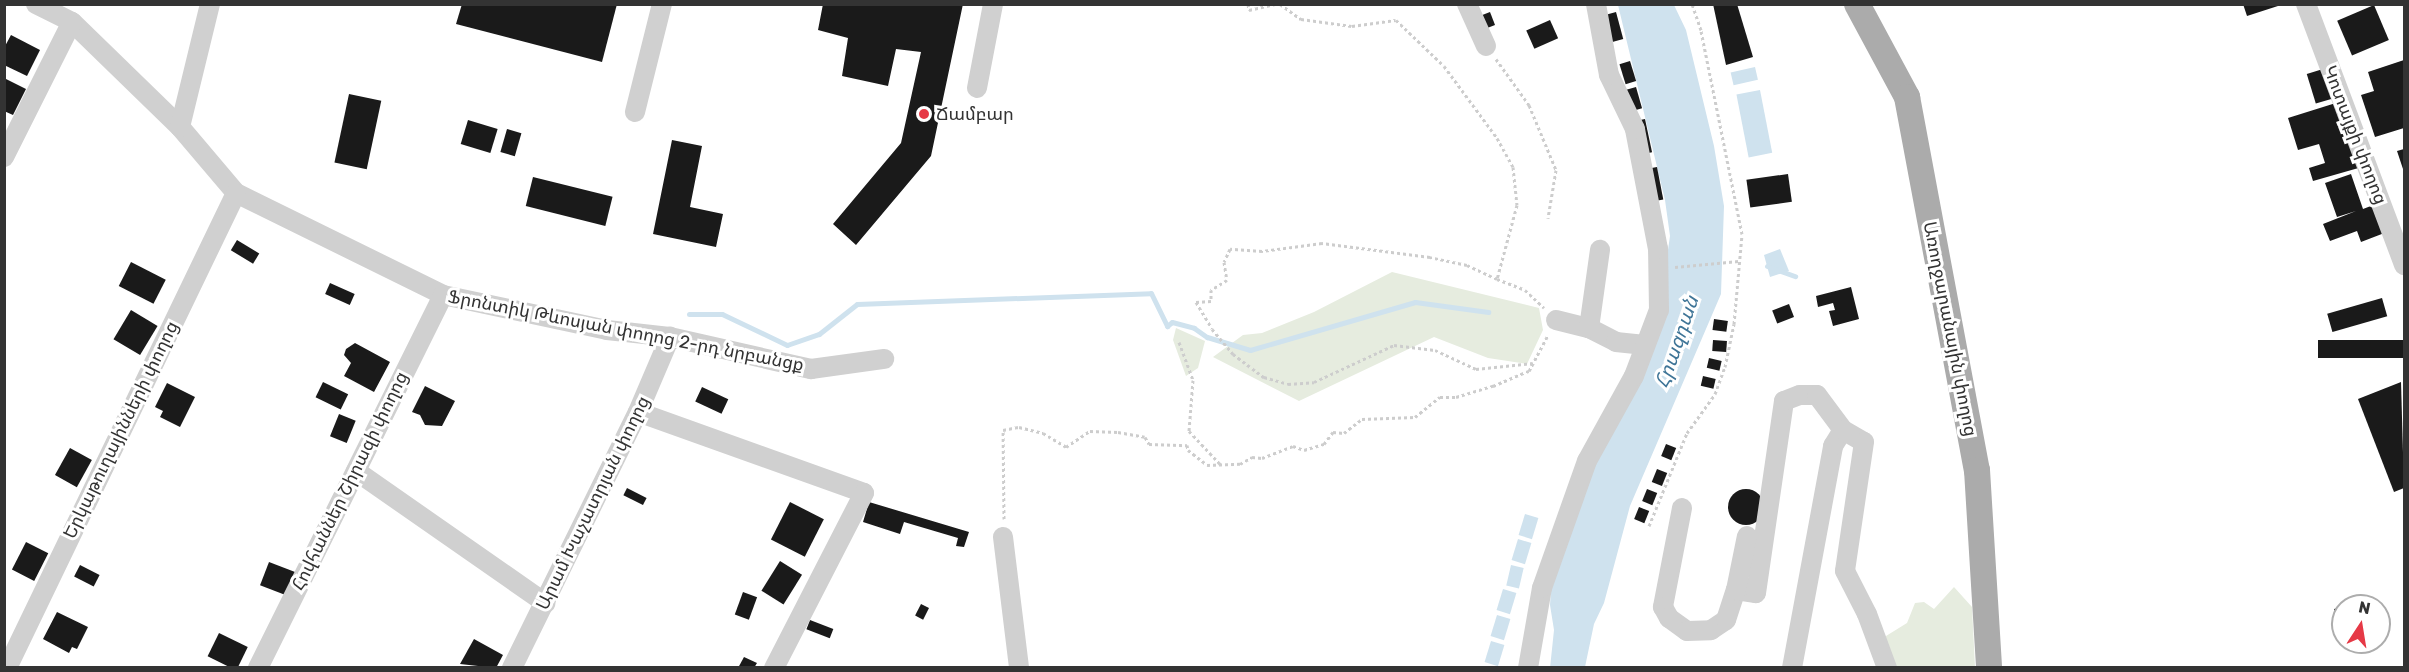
<!DOCTYPE html>
<html>
<head>
<meta charset="utf-8">
<style>
	body { margin:0 }
	#map { position:relative; width:2409px; height:672px; overflow:hidden; background:#fff; font-family:Rubik,"Noto Sans Armenian",sans-serif }
	div>[style] { position:absolute }
	[style*='--x'] { left:calc(var(--x)*1px); top:calc(var(--y)*1px); width:calc(var(--w)*1px); rotate:calc(var(--a)*1deg) }
	.green>* { inset:0; background:#e6ecdf }
	.water>* { inset:0; background:#cfe2ee; transform-origin:0 0 }
	.stream>* { height:5px; margin:-2.5px; padding:0 2.5px; transform-origin:2.5px; border-radius:2.5px; background:#cfe2ee }
	.building>* { inset:0; background:#1a1a1a; transform-origin:0 0 }
	.round { border-radius:50% }
	.path>* { height:3px; margin-top:-1.5px; transform-origin:0; background:repeating-linear-gradient(90deg,#cdcdcd 0 3px,transparent 0 6px) }
	.minor>* { height:20px; margin:-10px; padding:0 10px; transform-origin:10px; border-radius:10px; background:#d0d0d0 }
	.major>* { height:26px; margin:-13px; padding:0 13px; transform-origin:13px; border-radius:13px; background:#ababab }
	.dots>* { width:16px; height:16px; translate:-50% -50%; box-sizing:border-box; border:3px solid #fff; border-radius:50% }
	span { translate:-50% -50%; white-space:nowrap; text-align:center; line-height:1.15; -webkit-text-stroke:6px #fff; paint-order:stroke }
	.poi-label { font-size:18px; color:#333 }
	.left { translate:0 -50%; text-align:left }
	.street-label { font-size:18px; color:#333 }
	.water-label { font-size:20px; color:#3f7597; font-style:italic }
	.frame { position:absolute; inset:0; border:6px solid #333; pointer-events:none }
	.north { position:absolute; left:2331px; top:594px; width:60px; height:60px; box-sizing:border-box; background:#fff; border:2px solid #adadad; border-radius:50%; rotate:12deg; font-size:16px; font-weight:700; line-height:24px; text-align:center; color:#333 }
	.north::after { content:''; display:block; margin:auto; width:21px; height:27px; background:#e63946; clip-path:polygon(50% 0,100% 100%,50% 72%,0 100%) }
</style>
</head>
<body>
<div id="map">
	<div class="green">
		<div style="clip-path:polygon(1392px 272px,1539px 308px,1543px 330px,1527px 364px,1488px 358px,1434px 337px,1299px 401px,1213px 357px,1243px 335px,1262px 333px,1314px 312px)"></div>
		<div style="clip-path:polygon(1176px 328px,1205px 341px,1198px 368px,1186px 376px,1173px 340px)"></div>
		<div style="clip-path:polygon(1954px 587px,1972px 607px,1975px 667px,1884px 668px,1886px 636px,1907px 623px,1915px 603px,1924px 602px,1934px 609px)"></div>
	</div>
	<div class="water">
		<div style="clip-path:polygon(1618px 5px,1674px 5px,1686px 30px,1714px 146px,1724px 206px,1721px 294px,1630px 506px,1604px 603px,1594px 624px,1585px 667px,1550px 668px,1554px 630px,1550px 605px,1552px 574px,1666px 264px,1670px 236px,1665px 200px)"></div>
		<div style="left:1755px;top:67px;width:13px;height:25px;rotate:77deg"></div>
		<div style="left:1760px;top:90px;width:64px;height:24px;rotate:79deg"></div>
		<div style="clip-path:polygon(1780px 249px,1789px 271px,1770px 277px,1764px 255px)"></div>
		<div style="left:1525px;top:514px;width:14px;height:22px;rotate:17deg"></div>
		<div style="left:1518px;top:539px;width:14px;height:22px;rotate:17deg"></div>
		<div style="left:1511px;top:565px;width:13px;height:21px;rotate:13deg"></div>
		<div style="left:1503px;top:589px;width:14px;height:22px;rotate:17deg"></div>
		<div style="left:1497px;top:615px;width:14px;height:22px;rotate:17deg"></div>
		<div style="left:1491px;top:641px;width:14px;height:22px;rotate:17deg"></div>
	</div>
	<div class="stream">
		<div style="--x:1767;--y:266;--w:30;--a:20"></div>
		<div style="--x:689;--y:314;--w:33;--a:0"></div>
		<div style="--x:722;--y:314;--w:72;--a:25.5"></div>
		<div style="--x:787;--y:345;--w:34;--a:-19"></div>
		<div style="--x:819;--y:334;--w:48;--a:-38.3"></div>
		<div style="--x:857;--y:304;--w:294;--a:-2.1"></div>
		<div style="--x:1151;--y:293;--w:37;--a:64"></div>
		<div style="--x:1167;--y:326;--w:6;--a:-39"></div>
		<div style="--x:1172;--y:322;--w:23;--a:15"></div>
		<div style="--x:1194;--y:328;--w:16;--a:35"></div>
		<div style="--x:1207;--y:337;--w:45;--a:16.8"></div>
		<div style="--x:1250;--y:350;--w:172;--a:-16.2"></div>
		<div style="--x:1415;--y:302;--w:74;--a:7.8"></div>
	</div>
	<div class="building">
		<div style="clip-path:polygon(462px 4px,617px 4px,602px 62px,456px 24px)"></div>
		<div style="clip-path:polygon(823px 4px,963px 4px,931px 156px,856px 245px,833px 224px,901px 143px,921px 52px,896px 49px,888px 86px,842px 76px,848px 38px,818px 30px)"></div>
		<div style="clip-path:polygon(1713px 4px,1737px 4px,1753px 57px,1726px 65px)"></div>
		<div style="clip-path:polygon(2243px 4px,2281px 4px,2281px 5px,2247px 16px)"></div>
		<div style="left:2374px;top:5px;width:38px;height:40px;rotate:67deg"></div>
		<div style="left:1490px;top:12px;width:14px;height:11px;rotate:69deg"></div>
		<div style="left:1616px;top:12px;width:28px;height:15px;rotate:75deg"></div>
		<div style="left:1550px;top:20px;width:20px;height:26px;rotate:66deg"></div>
		<div style="clip-path:polygon(11px 35px,40px 50px,27px 76px,4px 65px,4px 48px)"></div>
		<div style="clip-path:polygon(2404px 60px,2404px 128px,2375px 137px,2361px 95px,2374px 91px,2368px 72px)"></div>
		<div style="left:1630px;top:61px;width:21px;height:11px;rotate:73deg"></div>
		<div style="left:2323px;top:69px;width:31px;height:17px;rotate:73deg"></div>
		<div style="clip-path:polygon(4px 78px,26px 89px,13px 115px,4px 111px)"></div>
		<div style="left:1636px;top:87px;width:22px;height:11px;rotate:74deg"></div>
		<div style="left:349px;top:94px;width:33px;height:70px;rotate:12deg"></div>
		<div style="clip-path:polygon(2339px 102px,2362px 167px,2313px 181px,2309px 168px,2325px 163px,2319px 144px,2298px 150px,2288px 118px)"></div>
		<div style="left:1645px;top:119px;width:34px;height:10px;rotate:78deg"></div>
		<div style="left:468px;top:120px;width:31px;height:25px;rotate:17deg"></div>
		<div style="left:507px;top:129px;width:15px;height:24px;rotate:16deg"></div>
		<div style="clip-path:polygon(672px 140px,702px 146px,690px 207px,723px 214px,716px 247px,653px 234px)"></div>
		<div style="clip-path:polygon(2404px 149px,2404px 172px,2397px 151px)"></div>
		<div style="left:1657px;top:167px;width:33px;height:11px;rotate:79deg"></div>
		<div style="left:1788px;top:174px;width:28px;height:42px;rotate:82deg"></div>
		<div style="clip-path:polygon(2351px 174px,2363px 209px,2376px 204px,2387px 232px,2361px 242px,2357px 231px,2330px 241px,2323px 224px,2356px 211px,2337px 217px,2325px 183px)"></div>
		<div style="left:533px;top:177px;width:82px;height:30px;rotate:14deg"></div>
		<div style="left:237px;top:240px;width:26px;height:12px;rotate:31deg"></div>
		<div style="left:131px;top:262px;width:39px;height:27px;rotate:27deg"></div>
		<div style="left:330px;top:283px;width:27px;height:12px;rotate:24deg"></div>
		<div style="clip-path:polygon(1851px 287px,1859px 319px,1833px 326px,1829px 311px,1835px 310px,1833px 303px,1818px 307px,1816px 296px)"></div>
		<div style="left:2382px;top:298px;width:19px;height:57px;rotate:74deg"></div>
		<div style="left:1789px;top:304px;width:14px;height:18px;rotate:69deg"></div>
		<div style="left:131px;top:310px;width:31px;height:34px;rotate:31deg"></div>
		<div style="left:1714px;top:319px;width:14px;height:11px;rotate:8deg"></div>
		<div style="left:1713px;top:340px;width:14px;height:11px;rotate:4deg"></div>
		<div style="left:2404px;top:340px;width:18px;height:86px;rotate:90deg"></div>
		<div style="clip-path:polygon(355px 343px,390px 362px,374px 392px,344px 376px,351px 363px,344px 355px,346px 349px)"></div>
		<div style="left:1709px;top:358px;width:13px;height:10px;rotate:13deg"></div>
		<div style="left:1703px;top:376px;width:13px;height:10px;rotate:13deg"></div>
		<div style="left:323px;top:382px;width:28px;height:17px;rotate:26deg"></div>
		<div style="clip-path:polygon(2401px 382px,2404px 488px,2394px 492px,2358px 399px)"></div>
		<div style="clip-path:polygon(167px 383px,195px 397px,180px 427px,160px 417px,163px 411px,155px 407px)"></div>
		<div style="clip-path:polygon(425px 386px,455px 401px,442px 426px,425px 425px,420px 415px,412px 412px)"></div>
		<div style="left:702px;top:387px;width:29px;height:16px;rotate:25deg"></div>
		<div style="left:339px;top:414px;width:18px;height:24px;rotate:22deg"></div>
		<div style="left:1666px;top:444px;width:11px;height:13px;rotate:22deg"></div>
		<div style="left:70px;top:448px;width:25px;height:31px;rotate:29deg"></div>
		<div style="left:1657px;top:469px;width:11px;height:14px;rotate:22deg"></div>
		<div style="left:627px;top:488px;width:22px;height:8px;rotate:27deg"></div>
		<div style="left:1647px;top:489px;width:11px;height:13px;rotate:22deg"></div>
		<div class="round" style="left:1728px;top:489px;width:36px;height:36px"></div>
		<div style="left:790px;top:502px;width:38px;height:42px;rotate:27deg"></div>
		<div style="clip-path:polygon(869px 502px,969px 532px,964px 547px,956px 546px,958px 538px,904px 522px,900px 534px,863px 522px)"></div>
		<div style="left:1639px;top:507px;width:11px;height:13px;rotate:22deg"></div>
		<div style="left:26px;top:542px;width:25px;height:31px;rotate:27deg"></div>
		<div style="left:780px;top:561px;width:26px;height:35px;rotate:32deg"></div>
		<div style="left:269px;top:562px;width:30px;height:25px;rotate:21deg"></div>
		<div style="left:80px;top:565px;width:22px;height:13px;rotate:27deg"></div>
		<div style="left:743px;top:592px;width:15px;height:24px;rotate:20deg"></div>
		<div style="left:921px;top:604px;width:9px;height:13px;rotate:27deg"></div>
		<div style="clip-path:polygon(2343px 607px,2343px 626px,2340px 627px,2334px 609px)"></div>
		<div style="clip-path:polygon(57px 612px,88px 627px,77px 649px,72px 647px,69px 653px,43px 639px)"></div>
		<div style="left:810px;top:620px;width:25px;height:10px;rotate:21deg"></div>
		<div style="left:219px;top:633px;width:32px;height:26px;rotate:26deg"></div>
		<div style="clip-path:polygon(474px 639px,503px 655px,496px 668px,460px 664px)"></div>
		<div style="clip-path:polygon(744px 657px,757px 663px,754px 668px,738px 668px)"></div>
	</div>
	<div class="path">
		<div style="--x:1248;--y:4;--w:6;--a:81"></div>
		<div style="--x:1249;--y:10;--w:28;--a:-13"></div>
		<div style="--x:1280;--y:4;--w:26;--a:36"></div>
		<div style="--x:1301;--y:19;--w:51;--a:7.8"></div>
		<div style="--x:1352;--y:26;--w:44;--a:-7.8"></div>
		<div style="--x:1396;--y:20;--w:66;--a:43.8"></div>
		<div style="--x:1444;--y:66;--w:89;--a:53.6"></div>
		<div style="--x:1497;--y:138;--w:33;--a:61"></div>
		<div style="--x:1513;--y:167;--w:38;--a:84"></div>
		<div style="--x:1517;--y:205;--w:77;--a:105.1"></div>
		<div style="--x:1497;--y:279;--w:30;--a:21"></div>
		<div style="--x:1525;--y:290;--w:26;--a:43"></div>
		<div style="--x:1496;--y:59;--w:57;--a:54.3"></div>
		<div style="--x:1529;--y:105;--w:70;--a:67.4"></div>
		<div style="--x:1556;--y:170;--w:49;--a:99.5"></div>
		<div style="--x:1675;--y:267;--w:64;--a:-5.4"></div>
		<div style="--x:1497;--y:279;--w:33;--a:-155"></div>
		<div style="--x:1467;--y:265;--w:38;--a:-168"></div>
		<div style="--x:1430;--y:257;--w:109;--a:-172.6"></div>
		<div style="--x:1322;--y:243;--w:61;--a:172.4"></div>
		<div style="--x:1262;--y:251;--w:32;--a:-176"></div>
		<div style="--x:1230;--y:249;--w:14;--a:115"></div>
		<div style="--x:1224;--y:262;--w:18;--a:81"></div>
		<div style="--x:1227;--y:280;--w:19;--a:148"></div>
		<div style="--x:1211;--y:290;--w:11;--a:90"></div>
		<div style="--x:1211;--y:301;--w:15;--a:176"></div>
		<div style="--x:1196;--y:302;--w:31;--a:59"></div>
		<div style="--x:1212;--y:329;--w:33;--a:50"></div>
		<div style="--x:1233;--y:354;--w:39;--a:37"></div>
		<div style="--x:1264;--y:377;--w:25;--a:16"></div>
		<div style="--x:1288;--y:384;--w:26;--a:-4"></div>
		<div style="--x:1314;--y:382;--w:88;--a:-24.8"></div>
		<div style="--x:1394;--y:345;--w:41;--a:7"></div>
		<div style="--x:1435;--y:350;--w:45;--a:24.9"></div>
		<div style="--x:1476;--y:369;--w:57;--a:-6"></div>
		<div style="--x:1179;--y:342;--w:40;--a:69.8"></div>
		<div style="--x:1193;--y:380;--w:51;--a:94.5"></div>
		<div style="--x:1189;--y:431;--w:47;--a:46.7"></div>
		<div style="--x:1004;--y:519;--w:89;--a:-90.6"></div>
		<div style="--x:1003;--y:430;--w:16;--a:-11"></div>
		<div style="--x:1019;--y:427;--w:25;--a:14"></div>
		<div style="--x:1043;--y:433;--w:27;--a:31"></div>
		<div style="--x:1066;--y:447;--w:29;--a:-34"></div>
		<div style="--x:1090;--y:431;--w:28;--a:2"></div>
		<div style="--x:1118;--y:432;--w:27;--a:10"></div>
		<div style="--x:1145;--y:437;--w:8;--a:60"></div>
		<div style="--x:1149;--y:444;--w:38;--a:2"></div>
		<div style="--x:1187;--y:445;--w:5;--a:79"></div>
		<div style="--x:1188;--y:450;--w:24;--a:38"></div>
		<div style="--x:1207;--y:465;--w:33;--a:-2"></div>
		<div style="--x:1240;--y:464;--w:14;--a:-30"></div>
		<div style="--x:1252;--y:457;--w:10;--a:6"></div>
		<div style="--x:1262;--y:458;--w:33;--a:-21"></div>
		<div style="--x:1293;--y:446;--w:12;--a:20"></div>
		<div style="--x:1304;--y:450;--w:21;--a:-17"></div>
		<div style="--x:1324;--y:444;--w:15;--a:-53"></div>
		<div style="--x:1333;--y:432;--w:11;--a:5"></div>
		<div style="--x:1344;--y:433;--w:23;--a:-38"></div>
		<div style="--x:1362;--y:419;--w:53;--a:-2.2"></div>
		<div style="--x:1415;--y:417;--w:32;--a:-39"></div>
		<div style="--x:1440;--y:397;--w:16;--a:0"></div>
		<div style="--x:1456;--y:397;--w:39;--a:-17"></div>
		<div style="--x:1493;--y:386;--w:39;--a:-23"></div>
		<div style="--x:1529;--y:371;--w:41;--a:-62.2"></div>
		<div style="--x:1649;--y:526;--w:100;--a:-67.8"></div>
		<div style="--x:1687;--y:433;--w:48;--a:-54.3"></div>
		<div style="--x:1715;--y:394;--w:29;--a:-70"></div>
		<div style="--x:1725;--y:367;--w:44;--a:-78.2"></div>
		<div style="--x:1734;--y:324;--w:90;--a:-84.9"></div>
		<div style="--x:1742;--y:234;--w:208;--a:-101.4"></div>
		<div style="--x:1701;--y:30;--w:28;--a:-109"></div>
	</div>
	<div class="minor">
		<div style="--x:36;--y:4;--w:40;--a:26.6"></div>
		<div style="--x:72;--y:22;--w:151;--a:44.2"></div>
		<div style="--x:180;--y:127;--w:87;--a:49.7"></div>
		<div style="--x:236;--y:193;--w:231;--a:26.2"></div>
		<div style="--x:443;--y:295;--w:168;--a:12"></div>
		<div style="--x:607;--y:330;--w:63;--a:6.3"></div>
		<div style="--x:670;--y:337;--w:145;--a:12.8"></div>
		<div style="--x:811;--y:369;--w:74;--a:-7.8"></div>
		<div style="--x:1467;--y:4;--w:46;--a:65.7"></div>
		<div style="--x:2306;--y:4;--w:279;--a:69.4"></div>
		<div style="--x:977;--y:88;--w:86;--a:-79.2"></div>
		<div style="--x:635;--y:112;--w:111;--a:-76"></div>
		<div style="--x:180;--y:127;--w:127;--a:-76.3"></div>
		<div style="--x:4;--y:157;--w:151;--a:-63.3"></div>
		<div style="--x:1556;--y:320;--w:34;--a:14"></div>
		<div style="--x:1589;--y:328;--w:30;--a:27"></div>
		<div style="--x:1616;--y:342;--w:29;--a:6"></div>
		<div style="--x:1589;--y:328;--w:79;--a:-82"></div>
		<div style="--x:638;--y:412;--w:240;--a:19.7"></div>
		<div style="--x:864;--y:493;--w:197;--a:117.2"></div>
		<div style="--x:356;--y:471;--w:231;--a:34.9"></div>
		<div style="--x:1682;--y:508;--w:101;--a:100.9"></div>
		<div style="--x:1663;--y:607;--w:13;--a:61"></div>
		<div style="--x:1669;--y:618;--w:22;--a:36"></div>
		<div style="--x:1687;--y:631;--w:24;--a:-2"></div>
		<div style="--x:1711;--y:630;--w:18;--a:-34"></div>
		<div style="--x:1726;--y:620;--w:32;--a:-72"></div>
		<div style="--x:1736;--y:590;--w:20;--a:9"></div>
		<div style="--x:1756;--y:593;--w:194;--a:-81.7"></div>
		<div style="--x:1784;--y:401;--w:17;--a:-21"></div>
		<div style="--x:1800;--y:395;--w:17;--a:0"></div>
		<div style="--x:1817;--y:395;--w:44;--a:53.4"></div>
		<div style="--x:1003;--y:537;--w:132;--a:83"></div>
		<div style="--x:1736;--y:590;--w:55;--a:-78.5"></div>
		<div style="--x:7;--y:668;--w:527;--a:-64.26"></div>
		<div style="--x:258;--y:668;--w:416;--a:-63.6"></div>
		<div style="--x:512;--y:668;--w:285;--a:-63.8"></div>
		<div style="--x:638;--y:412;--w:82;--a:-66.9"></div>
		<div style="--x:1528;--y:668;--w:81;--a:-80.1"></div>
		<div style="--x:1542;--y:588;--w:135;--a:-70.5"></div>
		<div style="--x:1587;--y:461;--w:97;--a:-61.1"></div>
		<div style="--x:1634;--y:376;--w:71;--a:-69.3"></div>
		<div style="--x:1659;--y:310;--w:61;--a:-90.9"></div>
		<div style="--x:1658;--y:249;--w:122;--a:-100.9"></div>
		<div style="--x:1635;--y:129;--w:60;--a:-115.7"></div>
		<div style="--x:1609;--y:75;--w:72;--a:-100.4"></div>
		<div style="--x:1792;--y:668;--w:226;--a:-79.5"></div>
		<div style="--x:1833;--y:446;--w:19;--a:-58"></div>
		<div style="--x:1843;--y:430;--w:24;--a:30"></div>
		<div style="--x:1864;--y:442;--w:130;--a:98.4"></div>
		<div style="--x:1845;--y:571;--w:48;--a:62.9"></div>
		<div style="--x:1867;--y:614;--w:58;--a:69.7"></div>
	</div>
	<div class="major">
		<div style="--x:1857;--y:4;--w:106;--a:61.7"></div>
		<div style="--x:1907;--y:97;--w:380;--a:79.4"></div>
		<div style="--x:1977;--y:470;--w:198;--a:86.5"></div>
	</div>
	<div class="dots">
		<div style="left:924px;top:114px;background:#e63946"></div>
	</div>
	<div class="poi-label">
		<span class="left" style="left:936px;top:114px">Ճամբար</span>
	</div>
	<div class="street-label">
		<span style="left:2355px;top:135px;rotate:69deg">Կոտայքի փողոց</span>
		<span style="left:1950px;top:329px;rotate:79deg">Առողջարանային փողոց</span>
		<span style="left:626px;top:331px;rotate:11deg">Ֆրոնտիկ Թևոսյան փողոց 2-րդ նրբանցք</span>
		<span style="left:121px;top:430px;rotate:-64deg">Երկաթուղայինների փողոց</span>
		<span style="left:350px;top:481px;rotate:-64deg">Հովհաններ Շիրազի փողոց</span>
		<span style="left:593px;top:503px;rotate:-64deg">Արամ Խաչատրյան փողոց</span>
	</div>
	<div class="water-label">
		<span style="left:1677px;top:342px;rotate:-71deg">Հրազդան</span>
	</div>
	<div class="frame"></div>
	<div class="north">N</div>
</div>
</body>
</html>
